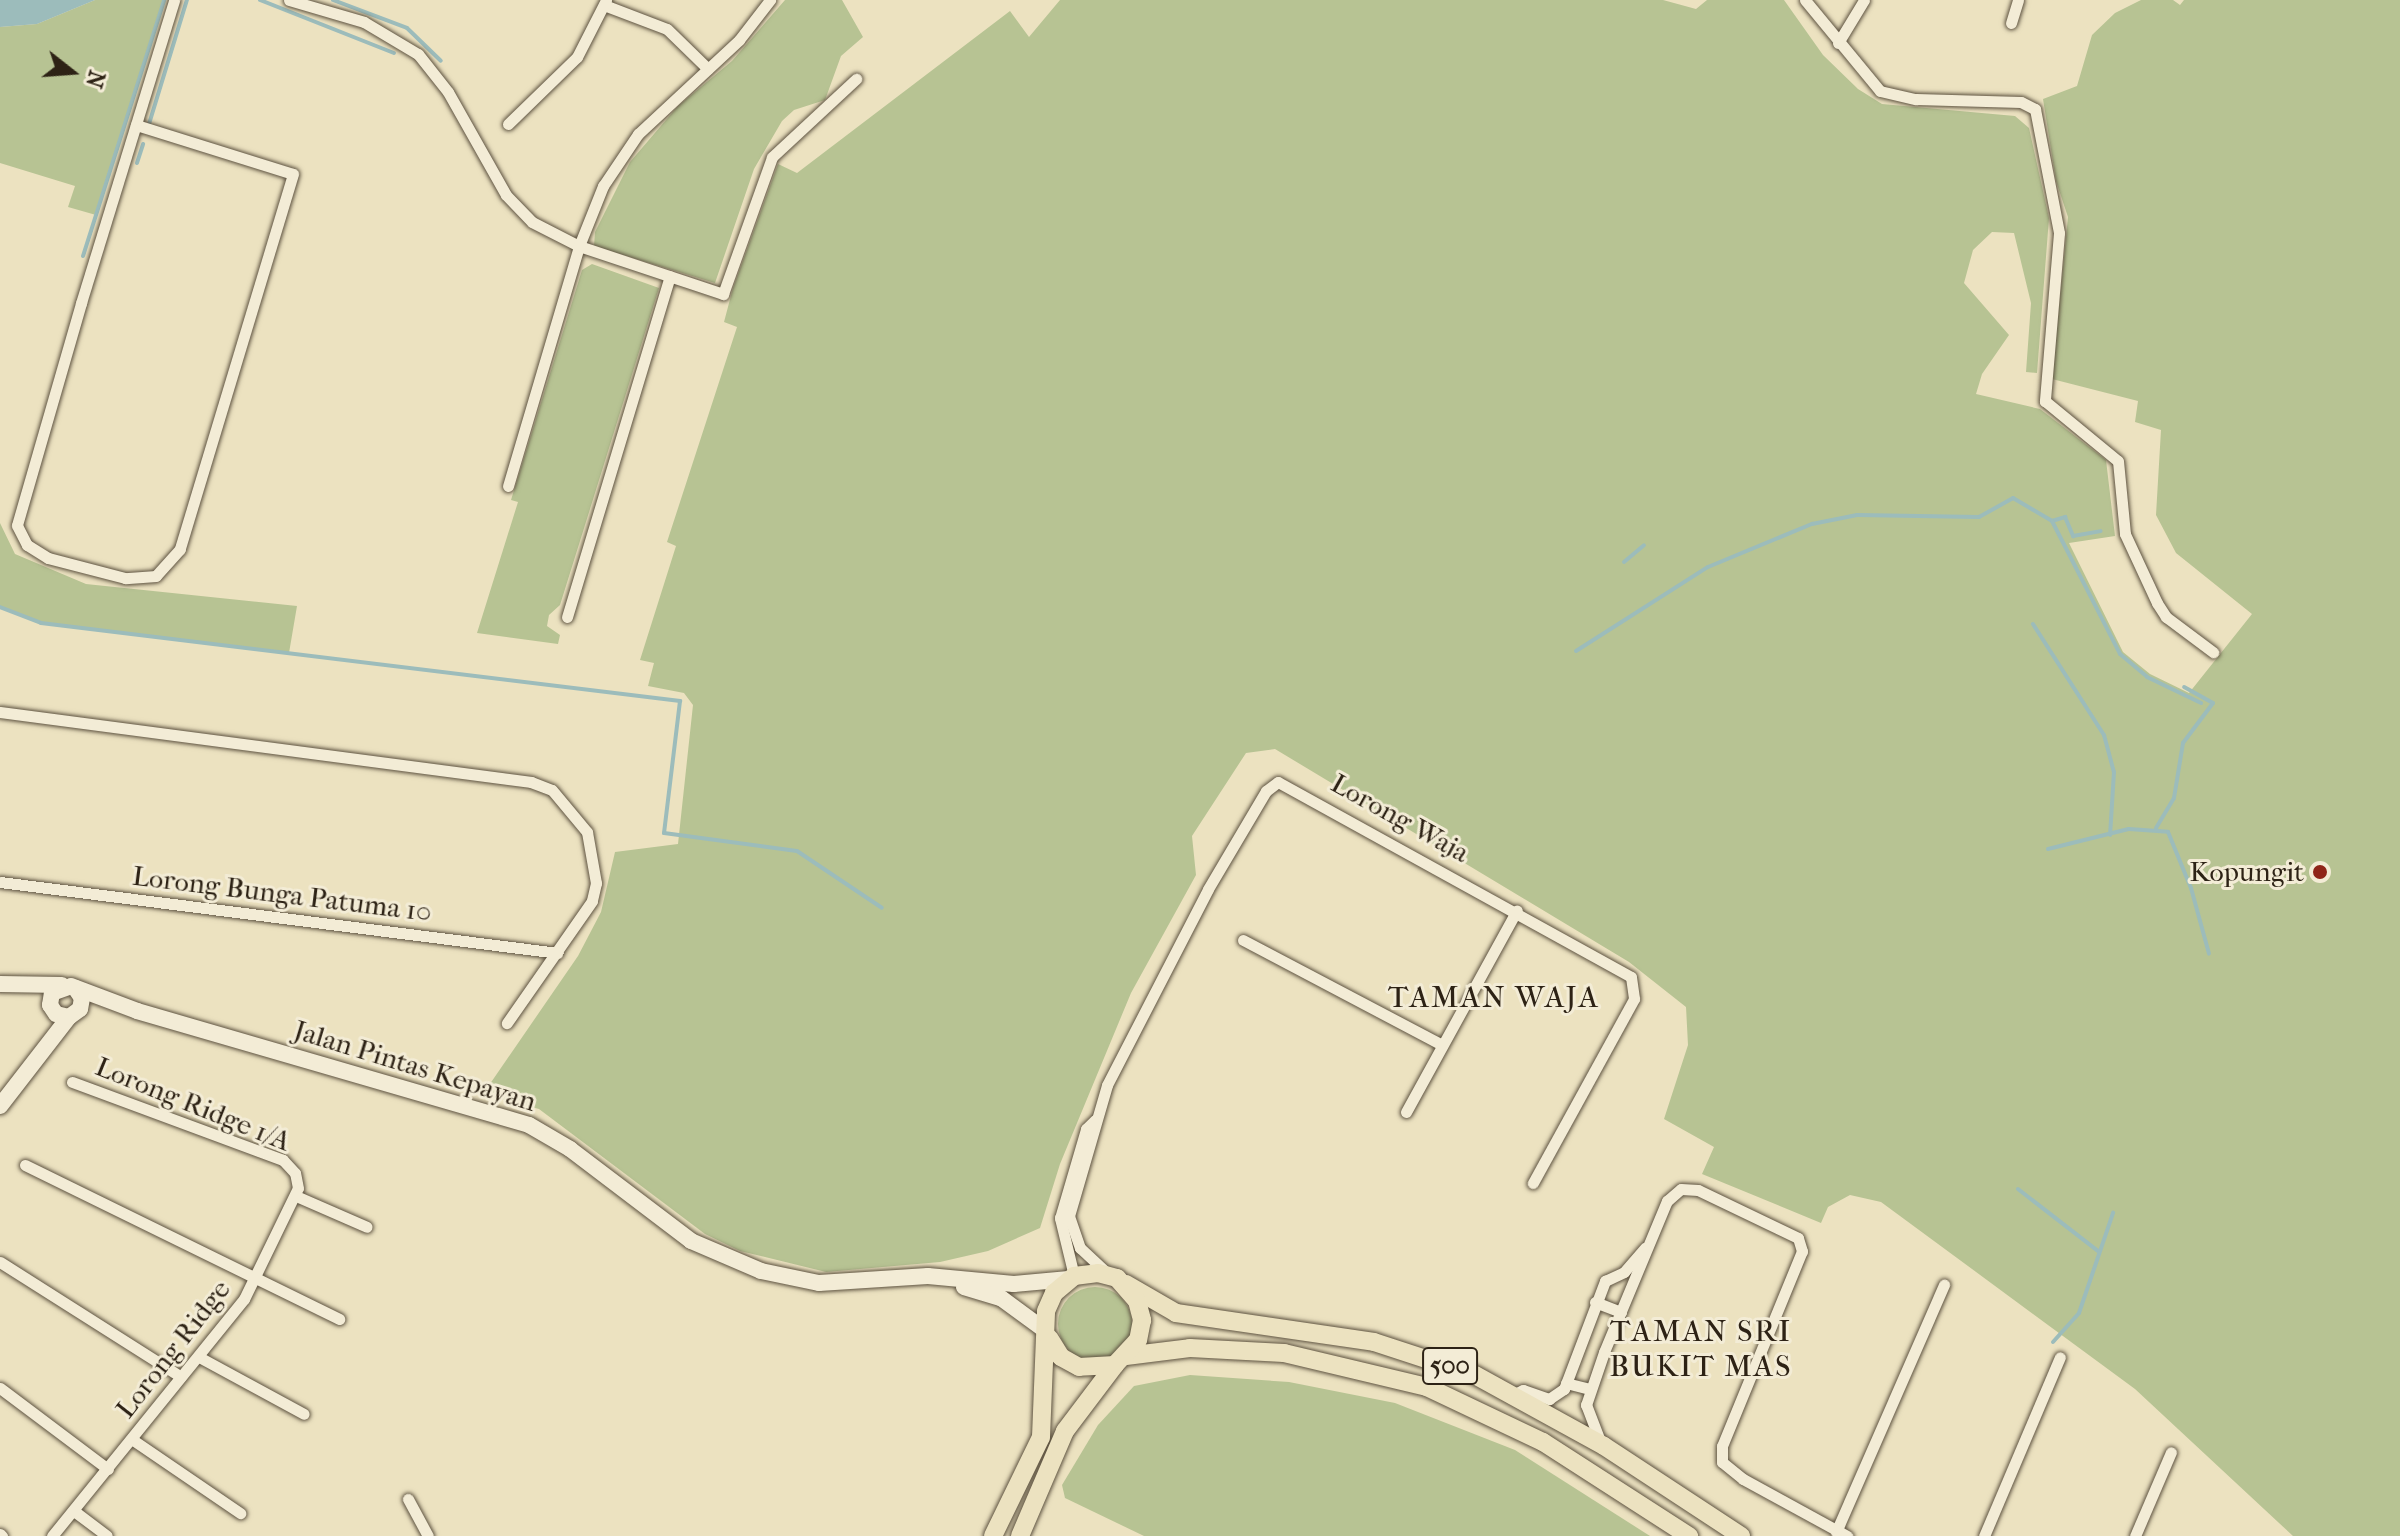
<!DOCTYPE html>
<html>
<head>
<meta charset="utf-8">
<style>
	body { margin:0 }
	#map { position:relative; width:2400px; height:1536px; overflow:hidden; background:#ece2c0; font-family:"IM FELL French Canon",serif }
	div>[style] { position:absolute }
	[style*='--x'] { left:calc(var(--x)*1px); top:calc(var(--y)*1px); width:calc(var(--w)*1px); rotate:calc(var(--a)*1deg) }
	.green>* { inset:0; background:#b7c393 }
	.round { border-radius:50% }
	.water>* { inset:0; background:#9cbcbb }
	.stream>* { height:4px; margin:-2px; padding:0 2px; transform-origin:2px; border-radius:2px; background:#9cbcbb }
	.roads { filter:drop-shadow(0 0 2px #5d5240) drop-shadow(0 0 2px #5d5240) }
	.street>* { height:11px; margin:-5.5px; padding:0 5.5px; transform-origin:5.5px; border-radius:5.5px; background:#f3ecd6 }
	.secondary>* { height:16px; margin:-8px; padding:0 8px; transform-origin:8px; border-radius:8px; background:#f3ecd6 }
	.primary>* { height:18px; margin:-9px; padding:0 9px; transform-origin:9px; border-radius:9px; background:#ece2c0 }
	.dots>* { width:22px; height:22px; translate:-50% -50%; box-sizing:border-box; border:4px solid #f3ecd6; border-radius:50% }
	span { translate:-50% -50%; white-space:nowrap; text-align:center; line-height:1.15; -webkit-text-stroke:6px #f3ecd6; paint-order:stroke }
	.shield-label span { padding:2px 6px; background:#f3ecd6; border:2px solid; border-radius:6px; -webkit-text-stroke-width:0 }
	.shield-label { font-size:26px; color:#2d2215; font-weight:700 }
	.street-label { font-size:28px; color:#2d2215 }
	.poi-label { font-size:28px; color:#2d2215 }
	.right { translate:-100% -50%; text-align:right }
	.neighbourhood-label { font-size:30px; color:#2d2215; letter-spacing:2px }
	.north { position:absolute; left:32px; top:32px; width:80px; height:80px; -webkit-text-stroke:6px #f3ecd6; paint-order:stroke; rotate:107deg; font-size:22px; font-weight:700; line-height:32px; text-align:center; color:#2d2215 }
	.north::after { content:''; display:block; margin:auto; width:28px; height:36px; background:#2d2215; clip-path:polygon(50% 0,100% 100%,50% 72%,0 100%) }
</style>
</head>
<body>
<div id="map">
	<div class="green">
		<div style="clip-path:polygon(95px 0,164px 0,96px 215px,68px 207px,75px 186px,0 163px,0 27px,37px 24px)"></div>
		<div style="clip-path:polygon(785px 0,842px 0,863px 37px,841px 56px,825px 100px,794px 110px,782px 121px,754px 169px,715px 283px,594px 246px,595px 232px,630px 162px,678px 106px,732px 61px)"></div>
		<div style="clip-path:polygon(1060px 0,1663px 0,1696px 9px,1707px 0,1784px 0,1823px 55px,1858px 89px,1882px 104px,2015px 116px,2029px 128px,2049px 218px,2037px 373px,2026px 372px,2031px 303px,2014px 233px,1992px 232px,1973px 250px,1964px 283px,2009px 335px,1982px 374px,1976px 394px,2040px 409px,2106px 460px,2115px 536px,2069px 543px,2123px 652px,2150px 674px,2189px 693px,2252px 614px,2176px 553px,2156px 515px,2161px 430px,2135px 422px,2138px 401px,2052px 379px,2068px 217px,2056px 181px,2043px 99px,2077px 86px,2092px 35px,2115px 13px,2141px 0,2173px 0,2180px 5px,2184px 0,2400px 0,2400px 1536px,2293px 1536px,2135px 1389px,1881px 1202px,1850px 1195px,1828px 1207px,1821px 1223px,1702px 1174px,1714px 1147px,1664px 1119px,1688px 1045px,1686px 1007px,1629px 962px,1275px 749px,1246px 753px,1192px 836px,1196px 875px,1131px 993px,1060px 1164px,1040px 1228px,988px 1251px,940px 1262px,826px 1272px,740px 1251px,705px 1234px,539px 1109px,483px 1094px,578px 956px,601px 912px,615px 852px,678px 844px,693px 705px,684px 693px,648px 686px,654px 663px,640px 660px,676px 546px,667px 542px,737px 327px,724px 322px,733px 288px,778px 164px,797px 173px,1010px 11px,1029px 37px)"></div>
		<div style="clip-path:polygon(592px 264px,659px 288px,560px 605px,549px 615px,547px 626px,560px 635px,558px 644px,477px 633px,518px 502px,511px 500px,582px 270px)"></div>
		<div style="clip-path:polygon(0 523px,15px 554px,86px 584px,297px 606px,289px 653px,41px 623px,5px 610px,0 607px)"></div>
		<div class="round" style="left:1058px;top:1287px;width:74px;height:74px"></div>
		<div style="clip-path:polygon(1190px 1375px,1289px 1382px,1395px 1403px,1515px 1450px,1650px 1536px,1144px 1536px,1065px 1498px,1062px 1485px,1098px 1425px,1134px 1386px)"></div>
	</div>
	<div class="water">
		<div style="clip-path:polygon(0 0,95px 0,37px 24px,0 27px)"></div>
	</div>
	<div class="stream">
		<div style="--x:260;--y:0;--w:144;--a:21.6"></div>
		<div style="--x:333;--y:0;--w:79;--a:20.7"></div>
		<div style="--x:407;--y:28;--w:47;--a:44.1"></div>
		<div style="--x:149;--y:124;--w:130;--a:-73"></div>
		<div style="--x:137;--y:163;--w:20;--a:-72"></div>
		<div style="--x:83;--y:256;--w:269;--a:-72.4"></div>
		<div style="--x:2052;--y:521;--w:14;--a:-17"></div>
		<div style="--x:2065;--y:517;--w:21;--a:67"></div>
		<div style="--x:2073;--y:536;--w:28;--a:-10"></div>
		<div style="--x:1624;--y:562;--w:26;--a:-40"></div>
		<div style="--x:0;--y:607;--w:44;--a:21.3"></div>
		<div style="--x:41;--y:623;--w:644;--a:6.96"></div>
		<div style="--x:680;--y:701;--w:133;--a:96.9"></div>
		<div style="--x:664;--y:833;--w:134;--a:7.7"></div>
		<div style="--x:797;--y:851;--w:102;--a:33.8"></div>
		<div style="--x:2033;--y:624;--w:132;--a:57.4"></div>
		<div style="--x:2104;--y:735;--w:38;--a:75"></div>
		<div style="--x:2114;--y:772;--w:63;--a:93.6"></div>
		<div style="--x:1576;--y:651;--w:156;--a:-32.5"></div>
		<div style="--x:1708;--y:567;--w:113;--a:-22.5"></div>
		<div style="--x:1812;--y:524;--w:46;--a:-11.3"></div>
		<div style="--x:1857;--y:515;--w:122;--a:0.9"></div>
		<div style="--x:1979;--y:517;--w:39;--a:-29"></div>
		<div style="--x:2013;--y:498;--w:45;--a:30.5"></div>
		<div style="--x:2052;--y:521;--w:149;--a:62.9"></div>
		<div style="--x:2120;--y:654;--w:35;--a:40"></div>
		<div style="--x:2147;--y:677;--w:60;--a:25.7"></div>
		<div style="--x:2156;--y:828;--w:35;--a:-59"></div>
		<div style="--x:2174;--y:798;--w:56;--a:-80.7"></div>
		<div style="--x:2183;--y:743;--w:50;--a:-53.1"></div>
		<div style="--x:2213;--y:703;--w:33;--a:-151"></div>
		<div style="--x:2048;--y:849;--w:83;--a:-13.9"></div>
		<div style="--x:2129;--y:829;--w:39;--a:4"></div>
		<div style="--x:2168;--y:832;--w:61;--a:67.7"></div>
		<div style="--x:2191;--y:888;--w:68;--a:74.7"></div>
		<div style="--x:2018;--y:1189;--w:101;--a:37.8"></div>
		<div style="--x:2053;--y:1342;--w:39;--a:-48"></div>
		<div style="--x:2079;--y:1313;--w:106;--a:-71.2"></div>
	</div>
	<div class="roads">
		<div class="street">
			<div style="--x:289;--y:0;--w:78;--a:16.3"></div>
			<div style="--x:364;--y:22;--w:63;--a:30.7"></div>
			<div style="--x:418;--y:54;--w:48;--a:51.7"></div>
			<div style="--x:448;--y:92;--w:118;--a:60.6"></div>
			<div style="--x:506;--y:195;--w:37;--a:46"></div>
			<div style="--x:532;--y:222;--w:53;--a:27.1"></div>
			<div style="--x:579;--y:246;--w:152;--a:18.4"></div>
			<div style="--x:723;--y:294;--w:145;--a:-70.3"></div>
			<div style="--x:772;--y:157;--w:115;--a:-42.9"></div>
			<div style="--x:1805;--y:0;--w:118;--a:50.5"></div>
			<div style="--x:1880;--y:91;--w:37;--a:13"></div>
			<div style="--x:1916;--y:99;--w:105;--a:1.6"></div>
			<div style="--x:2021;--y:102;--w:16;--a:27"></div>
			<div style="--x:2035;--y:109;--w:126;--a:79"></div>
			<div style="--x:2059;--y:233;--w:169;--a:94.8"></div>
			<div style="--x:2045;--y:401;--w:94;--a:39.4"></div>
			<div style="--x:2118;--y:461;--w:73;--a:84.5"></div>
			<div style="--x:2125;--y:534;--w:76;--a:65.1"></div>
			<div style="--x:2157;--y:603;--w:17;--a:57"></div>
			<div style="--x:2166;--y:617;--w:59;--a:36.7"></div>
			<div style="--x:604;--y:5;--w:67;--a:20.9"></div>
			<div style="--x:667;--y:29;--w:57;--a:44.3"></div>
			<div style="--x:2011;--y:23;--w:24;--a:-73"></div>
			<div style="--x:1838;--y:43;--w:50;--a:-58.8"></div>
			<div style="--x:508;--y:124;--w:96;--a:-44.2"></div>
			<div style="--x:577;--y:57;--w:64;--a:-63"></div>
			<div style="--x:136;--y:125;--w:164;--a:17.3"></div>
			<div style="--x:293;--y:174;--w:392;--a:106.8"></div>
			<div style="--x:180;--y:549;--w:36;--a:132"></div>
			<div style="--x:156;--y:576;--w:31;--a:176"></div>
			<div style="--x:125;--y:578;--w:80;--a:-165.4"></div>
			<div style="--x:48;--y:558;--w:25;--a:-148"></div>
			<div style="--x:27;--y:545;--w:22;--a:-117"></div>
			<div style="--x:17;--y:525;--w:231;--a:-73.9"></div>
			<div style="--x:81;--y:303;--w:317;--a:-72.9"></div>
			<div style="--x:508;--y:486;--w:250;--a:-73.5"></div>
			<div style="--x:579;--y:246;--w:65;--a:-68.2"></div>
			<div style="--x:603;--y:186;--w:63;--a:-56.1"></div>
			<div style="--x:638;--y:134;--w:138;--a:-42.9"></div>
			<div style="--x:739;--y:40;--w:51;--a:-52.2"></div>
			<div style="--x:567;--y:617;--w:356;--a:-73.2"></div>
			<div style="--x:0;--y:712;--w:536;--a:7.51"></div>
			<div style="--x:531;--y:782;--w:22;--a:21"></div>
			<div style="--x:552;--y:790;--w:55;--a:50.2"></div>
			<div style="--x:587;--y:832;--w:52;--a:80"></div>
			<div style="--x:596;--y:883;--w:18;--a:103"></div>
			<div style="--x:592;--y:901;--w:149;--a:124.9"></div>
			<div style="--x:0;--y:882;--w:562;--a:7.25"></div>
			<div style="--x:1243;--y:940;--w:225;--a:27.8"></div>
			<div style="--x:1406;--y:1112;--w:230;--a:-61.2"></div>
			<div style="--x:25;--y:1165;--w:350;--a:26.1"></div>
			<div style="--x:296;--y:1196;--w:77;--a:23.6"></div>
			<div style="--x:0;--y:1262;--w:214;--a:32.4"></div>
			<div style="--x:1107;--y:1273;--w:37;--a:-137"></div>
			<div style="--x:1080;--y:1248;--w:34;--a:-109"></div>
			<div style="--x:1069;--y:1216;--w:136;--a:-73.8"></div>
			<div style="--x:1107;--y:1085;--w:220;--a:-62.7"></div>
			<div style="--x:1208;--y:889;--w:114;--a:-59.4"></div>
			<div style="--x:1266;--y:791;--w:15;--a:-37"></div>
			<div style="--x:1278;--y:782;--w:403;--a:28.9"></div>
			<div style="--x:1631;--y:977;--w:22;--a:82"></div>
			<div style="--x:1634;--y:999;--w:210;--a:118.8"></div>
			<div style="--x:1074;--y:1276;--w:60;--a:-103.6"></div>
			<div style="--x:1060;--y:1218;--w:93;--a:-73.7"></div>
			<div style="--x:1086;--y:1129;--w:13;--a:-45"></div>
			<div style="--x:1595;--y:1302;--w:28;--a:21"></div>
			<div style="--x:199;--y:1357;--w:119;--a:28.5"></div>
			<div style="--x:1566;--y:1383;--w:25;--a:14"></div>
			<div style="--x:0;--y:1388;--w:135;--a:36.9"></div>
			<div style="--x:1515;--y:1394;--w:9;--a:-27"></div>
			<div style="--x:1523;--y:1390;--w:28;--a:19"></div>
			<div style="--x:1549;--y:1399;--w:18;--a:-34"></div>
			<div style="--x:1564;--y:1389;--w:116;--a:-69.2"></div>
			<div style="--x:1605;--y:1281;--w:21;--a:-25"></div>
			<div style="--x:1624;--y:1272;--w:32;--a:-49"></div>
			<div style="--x:133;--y:1440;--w:130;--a:34.3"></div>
			<div style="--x:1600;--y:1441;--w:39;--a:-111"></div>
			<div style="--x:1586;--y:1405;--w:56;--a:-71.2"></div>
			<div style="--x:1604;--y:1352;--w:164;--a:-67.4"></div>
			<div style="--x:1667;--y:1201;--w:18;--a:-41"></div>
			<div style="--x:1681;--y:1189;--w:17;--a:3"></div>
			<div style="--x:1698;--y:1190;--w:111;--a:25.6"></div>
			<div style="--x:1798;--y:1238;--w:14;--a:73"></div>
			<div style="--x:1802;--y:1251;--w:211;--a:112.3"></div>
			<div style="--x:1722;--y:1446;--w:16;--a:90"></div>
			<div style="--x:1722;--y:1462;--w:27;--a:39"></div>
			<div style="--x:1743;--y:1479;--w:119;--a:28.7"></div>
			<div style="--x:408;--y:1499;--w:42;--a:61.6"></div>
			<div style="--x:74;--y:1511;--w:41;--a:37.1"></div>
			<div style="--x:1836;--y:1532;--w:270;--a:-66.4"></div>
			<div style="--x:0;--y:1534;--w:3;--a:45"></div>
			<div style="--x:52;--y:1536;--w:305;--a:-51"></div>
			<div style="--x:244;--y:1299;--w:123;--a:-64.1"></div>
			<div style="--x:298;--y:1188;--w:15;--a:-101"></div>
			<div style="--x:295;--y:1173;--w:18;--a:-133"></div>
			<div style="--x:283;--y:1160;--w:225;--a:-159.7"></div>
			<div style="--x:1984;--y:1536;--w:194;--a:-67"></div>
			<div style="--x:2135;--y:1536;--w:91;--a:-66.8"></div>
		</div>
		<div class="secondary">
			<div style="--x:0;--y:984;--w:62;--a:0.9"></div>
			<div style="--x:75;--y:988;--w:12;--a:55"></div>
			<div style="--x:82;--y:998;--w:11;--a:100"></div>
			<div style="--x:80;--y:1009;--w:14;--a:144"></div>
			<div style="--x:69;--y:1017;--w:13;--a:-167"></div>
			<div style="--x:56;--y:1014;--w:11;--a:-124"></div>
			<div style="--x:50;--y:1005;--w:12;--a:-81"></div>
			<div style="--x:52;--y:993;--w:20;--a:-20"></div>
			<div style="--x:71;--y:986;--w:71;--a:20.7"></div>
			<div style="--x:137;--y:1011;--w:408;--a:16.2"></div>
			<div style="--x:529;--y:1125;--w:48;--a:30.3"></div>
			<div style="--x:570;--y:1149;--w:152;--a:37.2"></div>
			<div style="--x:691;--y:1241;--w:76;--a:23.2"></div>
			<div style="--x:761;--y:1271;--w:59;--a:11.7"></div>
			<div style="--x:819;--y:1283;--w:109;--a:-3.7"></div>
			<div style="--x:928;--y:1276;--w:86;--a:5.3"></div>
			<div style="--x:1014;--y:1284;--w:55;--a:-5.2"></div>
			<div style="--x:0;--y:1106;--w:113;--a:-52.2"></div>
			<div style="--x:964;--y:1287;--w:39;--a:17"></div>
			<div style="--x:1001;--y:1298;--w:56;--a:36.3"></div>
		</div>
		<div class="primary">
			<div style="--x:1126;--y:1284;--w:58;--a:30.1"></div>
			<div style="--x:1176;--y:1313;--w:200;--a:8.3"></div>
			<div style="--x:1374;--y:1342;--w:106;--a:18.1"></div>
			<div style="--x:1475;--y:1375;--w:147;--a:28.8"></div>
			<div style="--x:1604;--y:1446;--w:164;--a:33.3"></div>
			<div style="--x:1126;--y:1356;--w:64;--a:-7.1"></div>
			<div style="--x:1190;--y:1348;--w:94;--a:3"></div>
			<div style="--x:1284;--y:1353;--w:147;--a:13.4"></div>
			<div style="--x:1427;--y:1387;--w:128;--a:25.4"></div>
			<div style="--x:1543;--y:1442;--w:174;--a:32.8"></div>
			<div style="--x:993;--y:1536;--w:110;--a:-64.1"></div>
			<div style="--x:1041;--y:1437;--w:126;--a:-87.7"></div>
			<div style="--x:1046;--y:1311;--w:20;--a:-66"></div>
			<div style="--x:1054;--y:1293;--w:26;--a:-40"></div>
			<div style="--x:1074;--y:1276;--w:24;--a:-7"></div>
			<div style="--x:1098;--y:1273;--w:20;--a:15"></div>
			<div style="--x:1117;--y:1278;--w:30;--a:49"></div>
			<div style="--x:1137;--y:1301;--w:20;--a:75"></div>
			<div style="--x:1142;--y:1320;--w:20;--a:101"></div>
			<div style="--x:1138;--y:1340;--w:34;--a:133"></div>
			<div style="--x:1115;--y:1365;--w:36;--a:177"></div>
			<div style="--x:1079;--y:1367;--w:21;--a:-151"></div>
			<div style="--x:1061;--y:1357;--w:22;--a:-122"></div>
			<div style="--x:1020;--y:1536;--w:114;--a:-66.8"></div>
			<div style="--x:1065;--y:1431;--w:83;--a:-52.9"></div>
		</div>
	</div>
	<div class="dots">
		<div style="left:2320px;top:872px;background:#8f2418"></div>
	</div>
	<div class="shield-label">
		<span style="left:1450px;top:1366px">500</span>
	</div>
	<div class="street-label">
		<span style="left:1400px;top:818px;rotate:29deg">Lorong Waja</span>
		<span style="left:282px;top:894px;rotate:7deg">Lorong Bunga Patuma 10</span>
		<span style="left:415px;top:1066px;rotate:17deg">Jalan Pintas Kepayan</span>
		<span style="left:193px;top:1104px;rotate:22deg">Lorong Ridge 1/A</span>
		<span style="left:173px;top:1349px;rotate:-52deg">Lorong Ridge</span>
	</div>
	<div class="poi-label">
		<span class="right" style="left:2304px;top:872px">Kopungit</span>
	</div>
	<div class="neighbourhood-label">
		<span style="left:1494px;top:998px">TAMAN WAJA</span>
		<span style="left:1701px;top:1349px">TAMAN SRI<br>BUKIT MAS</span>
	</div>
	<div class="north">N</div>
</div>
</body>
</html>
